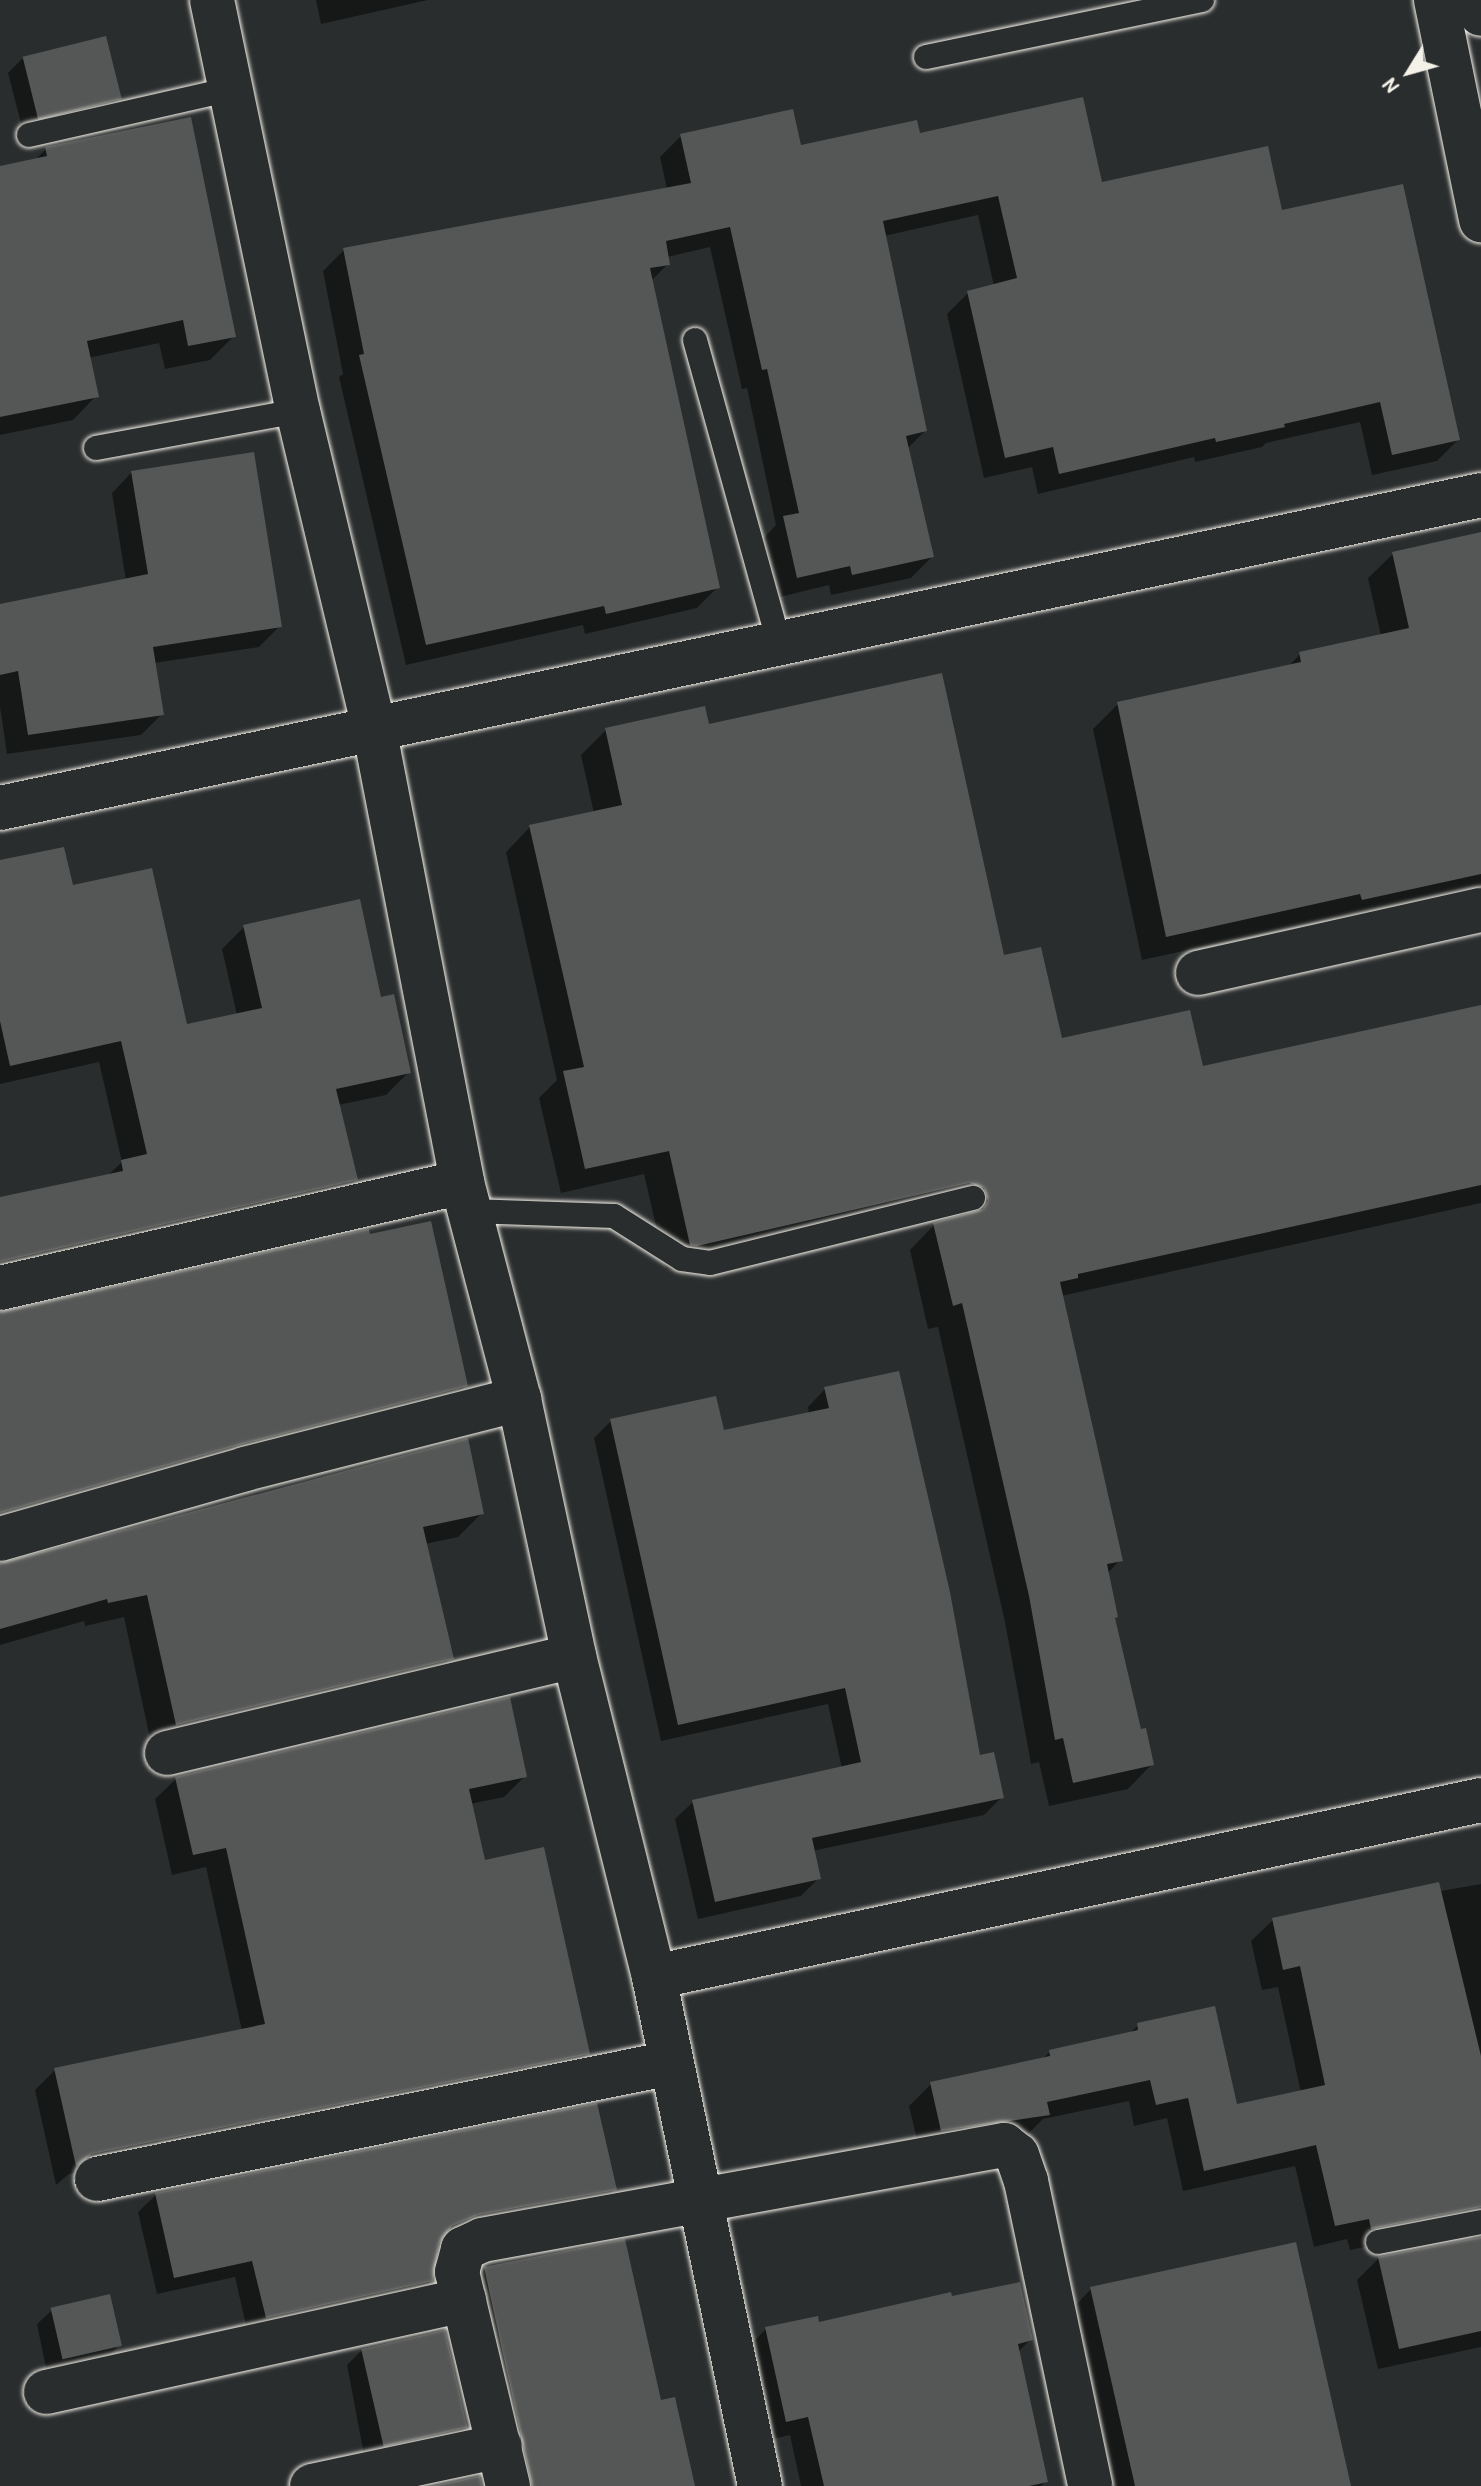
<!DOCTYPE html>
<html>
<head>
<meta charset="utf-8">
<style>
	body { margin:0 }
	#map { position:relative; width:1481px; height:2486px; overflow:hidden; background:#2a2d2e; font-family:"Patrick Hand",sans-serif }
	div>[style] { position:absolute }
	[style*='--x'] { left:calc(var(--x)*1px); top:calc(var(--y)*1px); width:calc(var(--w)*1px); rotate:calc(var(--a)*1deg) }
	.shadow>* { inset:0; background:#0007 }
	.building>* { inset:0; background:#555756; transform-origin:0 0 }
	.roads { filter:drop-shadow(0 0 2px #f4f1e8) drop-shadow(0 0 2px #f4f1e8) }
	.service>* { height:24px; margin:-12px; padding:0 12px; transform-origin:12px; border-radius:12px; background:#2a2d2e }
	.minor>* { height:44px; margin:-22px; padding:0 22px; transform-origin:22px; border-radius:22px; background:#2a2d2e }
	.tertiary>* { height:44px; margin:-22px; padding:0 22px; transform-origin:22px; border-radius:22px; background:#2a2d2e }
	span { translate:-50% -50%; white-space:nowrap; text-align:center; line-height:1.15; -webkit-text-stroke:8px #2a2d2e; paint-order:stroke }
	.north { position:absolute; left:1369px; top:32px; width:80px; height:80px; -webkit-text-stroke:6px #2a2d2e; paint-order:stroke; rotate:233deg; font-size:22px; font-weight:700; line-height:32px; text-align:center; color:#f4f1e8 }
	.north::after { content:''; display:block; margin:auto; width:28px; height:36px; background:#f4f1e8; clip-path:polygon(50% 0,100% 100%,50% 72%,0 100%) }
</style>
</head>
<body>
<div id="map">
	<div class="shadow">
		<div style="clip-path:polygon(316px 0,428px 0,321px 24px)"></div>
		<div style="clip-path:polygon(23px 58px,120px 98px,105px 113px,23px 131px,8px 73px)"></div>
		<div style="clip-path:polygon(681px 136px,800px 148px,918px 136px,1101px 184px,1281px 212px,1458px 440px,1437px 461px,1372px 475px,1360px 422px,1266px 443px,1262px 447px,1195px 462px,1194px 457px,1038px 494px,1032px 467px,984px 478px,947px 314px,968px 293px,994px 286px,978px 215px,884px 236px,925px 431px,907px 449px,932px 557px,911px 578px,831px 595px,829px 585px,776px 598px,763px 539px,776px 525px,747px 388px,742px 389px,710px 247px,667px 257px,668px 264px,651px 281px,718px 587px,697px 608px,585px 634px,583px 625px,406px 665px,339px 377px,343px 374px,323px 271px,344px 250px,667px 189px,660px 157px)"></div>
		<div style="clip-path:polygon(46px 149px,234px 336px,210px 360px,165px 369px,159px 343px,88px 358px,96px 396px,73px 420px,0 435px,0 168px,34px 161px)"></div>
		<div style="clip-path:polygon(132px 472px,280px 626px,259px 647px,154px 663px,162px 714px,141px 735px,7px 754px,0 707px,0 607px,126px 581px,112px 493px)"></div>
		<div style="clip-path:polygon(1481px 534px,1481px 900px,1337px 924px,1336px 918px,1142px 960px,1093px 729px,1118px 704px,1288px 667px,1300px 654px,1381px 636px,1368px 578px,1393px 554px)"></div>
		<div style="clip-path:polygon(708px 727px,1003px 958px,1061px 1041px,1202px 1068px,1481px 1007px,1481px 1203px,1061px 1296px,1120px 1560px,1107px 1574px,1113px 1619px,1139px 1732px,1152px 1764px,1128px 1789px,1049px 1806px,1039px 1762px,1031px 1764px,1005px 1622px,938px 1327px,928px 1329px,910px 1250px,934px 1225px,961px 1217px,953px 1208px,671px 1270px,666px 1269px,644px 1174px,561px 1193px,539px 1098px,557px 1080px,506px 852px,530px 827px,594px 813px,581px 755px,606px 730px)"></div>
		<div style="clip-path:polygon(0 863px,71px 888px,185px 1027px,237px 1015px,222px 949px,244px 927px,380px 999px,409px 1072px,386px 1095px,338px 1105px,356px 1180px,333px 1202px,0 1278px,0 1200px,107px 1176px,122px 1162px,99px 1062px,0 1084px)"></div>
		<div style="clip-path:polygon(0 1314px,466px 1385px,444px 1408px,0 1529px)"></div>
		<div style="clip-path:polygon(825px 1389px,979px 1758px,1001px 1798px,984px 1815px,812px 1851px,819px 1878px,801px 1896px,698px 1919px,675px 1819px,693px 1802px,842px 1769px,828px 1704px,661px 1741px,594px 1438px,611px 1421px,722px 1433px,809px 1414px,808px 1407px)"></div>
		<div style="clip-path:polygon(482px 1513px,458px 1537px,425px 1544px,451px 1658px,428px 1682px,152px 1748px,124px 1617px,85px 1626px,84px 1621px,0 1645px,0 1565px)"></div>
		<div style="clip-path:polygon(525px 1776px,504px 1797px,470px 1804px,483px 1862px,588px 2053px,567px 2074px,69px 2174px,56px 2185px,35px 2090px,55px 2070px,242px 2031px,206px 1867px,172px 1875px,155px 1799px,176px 1779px)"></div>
		<div style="clip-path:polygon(1481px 1884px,1481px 2347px,1378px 2369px,1357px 2280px,1379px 2258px,1473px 2241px,1472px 2234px,1455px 2228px,1350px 2250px,1347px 2239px,1314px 2247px,1295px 2166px,1183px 2191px,1167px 2118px,1134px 2126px,1129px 2101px,1043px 2119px,1026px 2136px,920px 2152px,909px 2106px,931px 2084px,1041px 2060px,1050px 2052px,1129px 2034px,1138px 2025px,1236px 2107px,1301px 2093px,1278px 1987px,1262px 1990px,1251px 1941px,1273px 1920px)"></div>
		<div style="clip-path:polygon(615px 2189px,597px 2207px,458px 2232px,437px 2241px,432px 2280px,414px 2298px,248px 2334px,235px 2277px,157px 2294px,138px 2212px,156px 2195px)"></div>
		<div style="clip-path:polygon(485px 2268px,659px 2402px,693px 2486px,511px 2486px,467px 2286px)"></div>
		<div style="clip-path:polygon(1091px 2289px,1349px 2486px,1111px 2486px,1072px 2309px)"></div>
		<div style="clip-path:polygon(951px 2299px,1030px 2340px,1018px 2352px,1046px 2481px,1041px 2486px,801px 2486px,790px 2435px,768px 2440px,747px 2348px,766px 2329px,817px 2324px)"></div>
		<div style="clip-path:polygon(52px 2310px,119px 2345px,105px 2360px,47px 2373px,37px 2324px)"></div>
		<div style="clip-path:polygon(362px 2350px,466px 2427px,451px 2441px,365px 2460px,347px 2365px)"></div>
	</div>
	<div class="building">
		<div style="left:106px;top:36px;width:65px;height:86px;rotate:76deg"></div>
		<div style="clip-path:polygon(1083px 97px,1102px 182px,1268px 146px,1282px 210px,1403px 184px,1460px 440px,1392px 455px,1380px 402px,1284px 424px,1285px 427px,1216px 442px,1215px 438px,1059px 474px,1053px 447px,1005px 458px,967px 291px,1017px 278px,998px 196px,883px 221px,927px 431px,906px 436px,934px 557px,852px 575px,850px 566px,797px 578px,783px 516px,799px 513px,767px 369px,762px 370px,730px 227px,666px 241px,670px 265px,650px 268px,720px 588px,606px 614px,604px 606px,426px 645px,359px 355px,364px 354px,343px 248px,691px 183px,680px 134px,793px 109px,801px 145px,917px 120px,920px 133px)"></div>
		<div style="clip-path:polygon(191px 117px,236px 337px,188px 346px,183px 320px,87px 341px,99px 397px,0 417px,0 166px,47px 156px,45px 147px)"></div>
		<div style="clip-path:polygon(254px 452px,282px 627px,153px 647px,164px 715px,28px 735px,18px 671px,0 675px,0 604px,148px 574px,131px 471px)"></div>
		<div style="clip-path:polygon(1481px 532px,1481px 874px,1362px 900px,1360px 894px,1166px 937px,1117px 702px,1301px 662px,1299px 652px,1409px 628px,1392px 552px)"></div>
		<div style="clip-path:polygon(942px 673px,1004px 955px,1041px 947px,1062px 1038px,1190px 1010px,1203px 1066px,1481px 1005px,1481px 1185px,1078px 1274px,1078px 1278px,1060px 1282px,1123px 1561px,1107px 1564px,1118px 1617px,1115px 1618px,1141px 1729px,1146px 1728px,1154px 1765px,1073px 1783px,1063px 1738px,1055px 1740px,1029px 1596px,962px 1303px,953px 1306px,933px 1223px,983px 1209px,988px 1201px,984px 1188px,969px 1183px,697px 1246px,690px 1245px,669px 1151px,585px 1169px,563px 1071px,584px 1067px,529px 825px,622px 805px,605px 728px,705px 706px,709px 724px)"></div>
		<div style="clip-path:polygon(64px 847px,73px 885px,152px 868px,187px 1024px,262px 1008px,243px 925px,360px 899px,381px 997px,394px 994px,411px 1073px,336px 1089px,358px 1180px,0 1262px,0 1197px,123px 1171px,121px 1160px,147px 1154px,121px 1041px,10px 1066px,0 1021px,0 860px)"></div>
		<div style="clip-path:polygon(431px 1221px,468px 1386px,239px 1445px,0 1513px,0 1312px,369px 1229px,370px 1234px)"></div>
		<div style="clip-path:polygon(899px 1371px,950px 1592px,980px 1755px,994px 1752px,1004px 1798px,812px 1838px,821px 1879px,715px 1902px,692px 1800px,861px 1762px,845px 1688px,678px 1725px,610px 1419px,716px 1396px,724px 1430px,829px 1408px,824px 1387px)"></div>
		<div style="clip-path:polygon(468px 1438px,484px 1514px,423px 1527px,454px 1659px,176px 1725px,147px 1595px,108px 1603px,107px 1599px,0 1629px,0 1563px)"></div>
		<div style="clip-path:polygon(510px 1697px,527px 1777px,469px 1789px,485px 1860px,544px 1847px,590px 2054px,92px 2154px,76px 2166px,54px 2068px,265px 2024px,226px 1848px,193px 1855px,175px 1777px)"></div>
		<div style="clip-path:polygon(1439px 1882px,1481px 2056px,1481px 2207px,1371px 2229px,1369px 2219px,1335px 2226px,1316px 2145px,1204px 2171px,1188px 2098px,1156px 2105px,1150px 2080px,1047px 2102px,1050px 2115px,941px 2131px,930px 2082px,1050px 2056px,1049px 2050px,1138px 2030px,1137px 2023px,1215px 2006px,1237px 2104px,1325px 2085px,1300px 1966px,1283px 1970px,1272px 1918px)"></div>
		<div style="clip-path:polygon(597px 2103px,617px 2190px,478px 2215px,452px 2226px,439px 2243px,433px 2281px,266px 2318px,252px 2261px,174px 2278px,155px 2193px)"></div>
		<div style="clip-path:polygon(1481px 2237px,1481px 2331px,1399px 2349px,1378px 2257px)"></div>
		<div style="clip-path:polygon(625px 2239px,661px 2400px,675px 2397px,695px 2486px,532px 2486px,484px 2267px)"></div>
		<div style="clip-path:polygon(1296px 2242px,1351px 2486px,1135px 2486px,1090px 2287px)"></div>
		<div style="clip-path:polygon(1020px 2282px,1033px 2340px,1018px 2344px,1048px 2482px,1029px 2486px,824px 2486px,808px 2417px,786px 2422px,765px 2327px,818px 2316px,819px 2322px,951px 2292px,952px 2296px)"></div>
		<div style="left:110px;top:2294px;width:53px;height:61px;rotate:77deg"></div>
		<div style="left:445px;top:2330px;width:100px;height:86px;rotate:77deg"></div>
		<div style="clip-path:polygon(480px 2476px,482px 2486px,432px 2486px)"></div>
	</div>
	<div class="roads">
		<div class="service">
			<div style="--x:926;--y:57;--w:282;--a:-11.7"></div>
			<div style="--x:29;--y:135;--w:208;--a:-12.8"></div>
			<div style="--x:695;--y:340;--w:313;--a:74.5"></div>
			<div style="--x:96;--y:448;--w:205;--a:-10.4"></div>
			<div style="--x:470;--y:1211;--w:144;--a:2"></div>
			<div style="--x:614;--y:1216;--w:80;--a:32.3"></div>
			<div style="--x:682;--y:1259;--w:28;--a:8"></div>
			<div style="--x:710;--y:1263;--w:271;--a:-13.9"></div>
			<div style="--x:1378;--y:2242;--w:105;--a:-11"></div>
		</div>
		<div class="minor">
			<div style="--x:212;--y:0;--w:420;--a:78.2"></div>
			<div style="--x:298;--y:411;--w:326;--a:76.5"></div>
			<div style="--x:374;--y:728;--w:462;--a:79"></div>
			<div style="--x:462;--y:1182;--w:224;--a:75.3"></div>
			<div style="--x:519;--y:1399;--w:263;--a:77.9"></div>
			<div style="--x:574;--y:1656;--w:331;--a:76"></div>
			<div style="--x:654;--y:1977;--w:520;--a:78.24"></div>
			<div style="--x:0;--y:808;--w:1514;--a:-11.93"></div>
			<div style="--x:1198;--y:973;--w:290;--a:-12.6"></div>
			<div style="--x:0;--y:1288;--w:474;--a:-12.9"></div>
			<div style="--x:0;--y:1539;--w:255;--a:-15.9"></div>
			<div style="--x:245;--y:1469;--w:283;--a:-14.3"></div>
			<div style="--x:167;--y:1753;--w:418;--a:-13.4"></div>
			<div style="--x:654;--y:1977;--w:846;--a:-12.08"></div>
			<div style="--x:97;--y:2179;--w:586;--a:-11.43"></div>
			<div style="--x:46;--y:2392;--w:428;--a:-12.4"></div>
			<div style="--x:312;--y:2486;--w:192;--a:-12"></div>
			<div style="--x:508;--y:2486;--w:220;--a:-103.4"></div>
			<div style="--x:457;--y:2272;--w:24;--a:-75"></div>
			<div style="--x:463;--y:2249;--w:21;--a:-25"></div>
			<div style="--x:482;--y:2240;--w:531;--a:-10.31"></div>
			<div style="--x:1004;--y:2145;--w:16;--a:38"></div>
			<div style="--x:1017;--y:2155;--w:28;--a:71"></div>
			<div style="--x:1026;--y:2181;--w:312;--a:78.1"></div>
		</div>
		<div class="tertiary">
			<div style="--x:1436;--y:0;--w:225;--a:78.4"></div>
			<div style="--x:1478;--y:0;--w:14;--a:78"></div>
		</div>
	</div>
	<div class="north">N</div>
</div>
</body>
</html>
